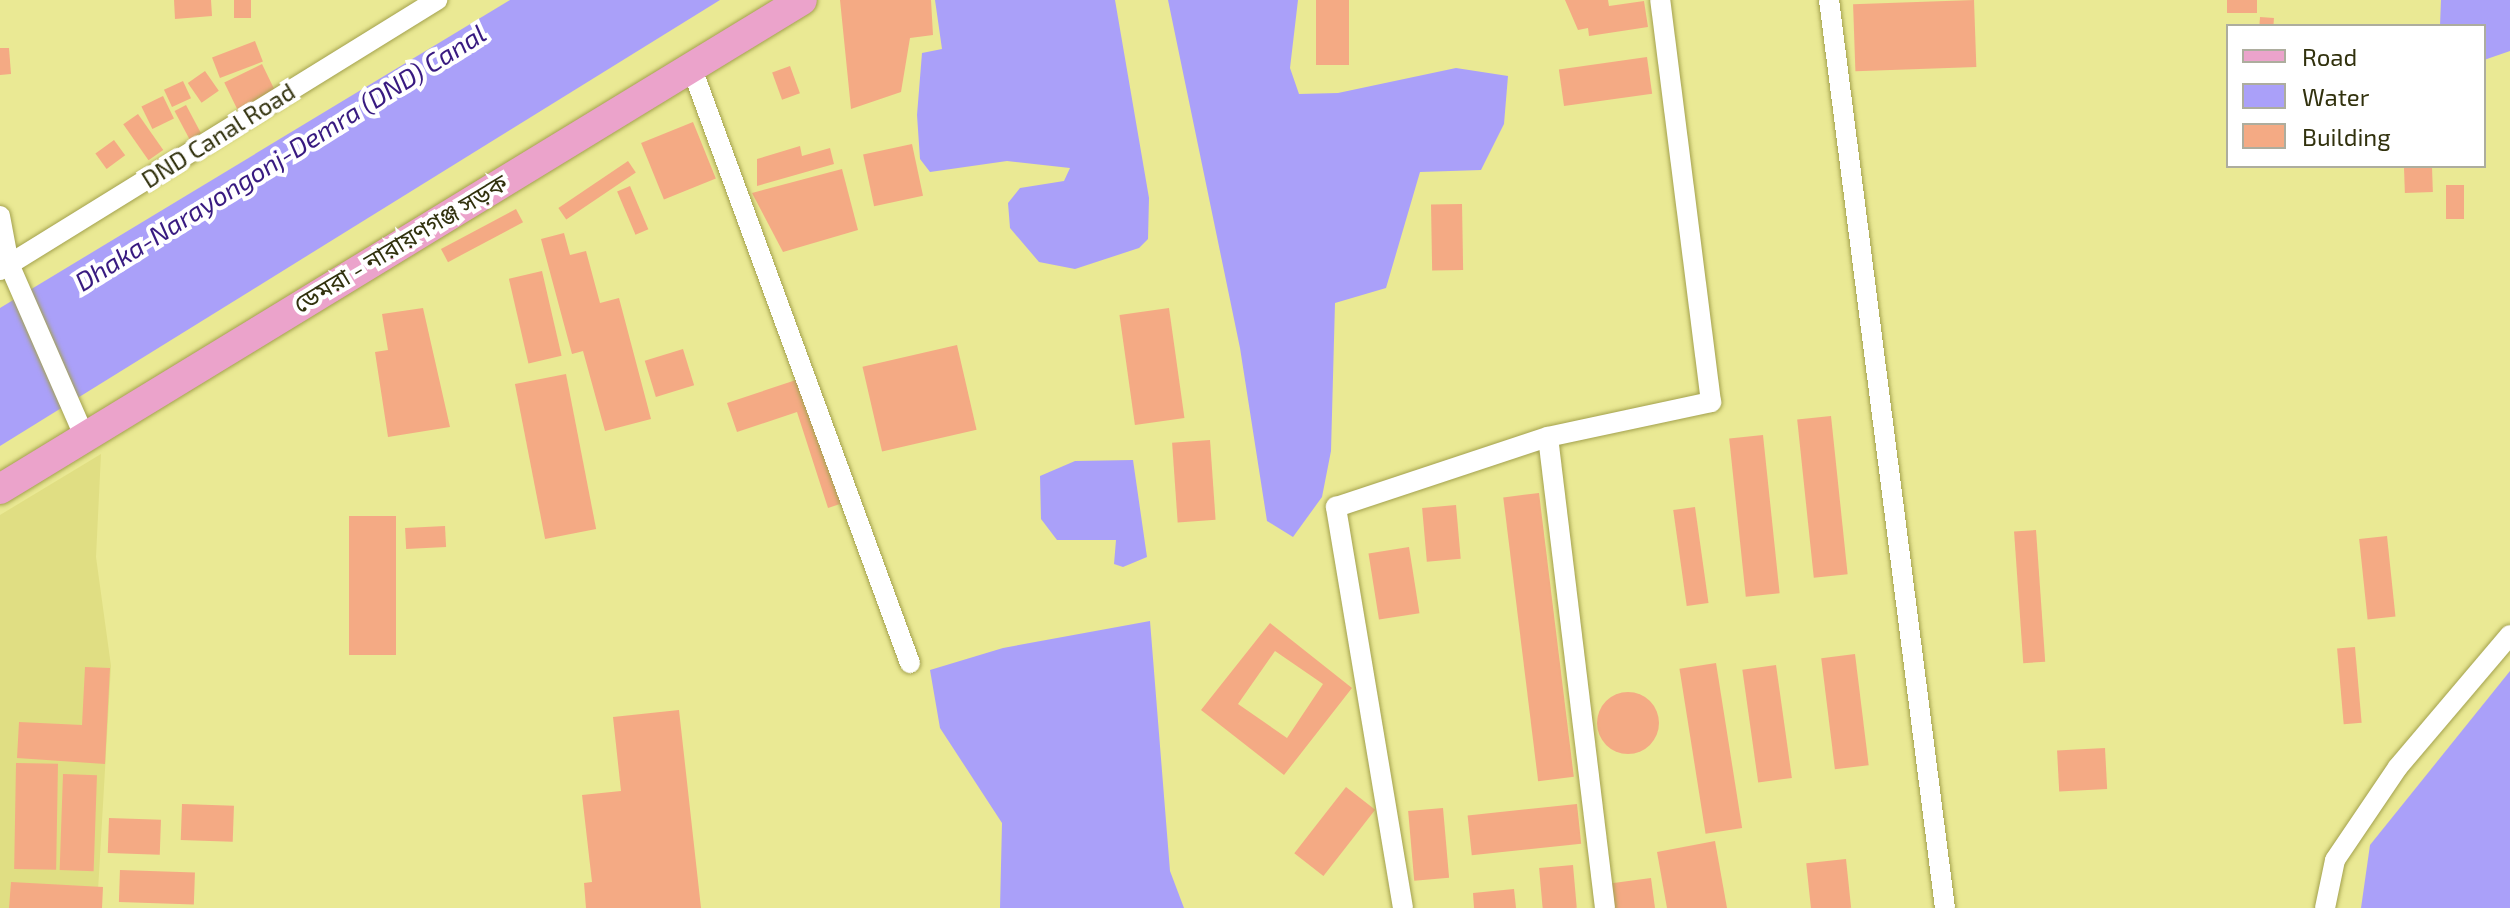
<!DOCTYPE html>
<html>
<head>
<meta charset="utf-8">
<style>
	body { margin:0 }
	#map { position:relative; width:2510px; height:908px; overflow:hidden; background:#eae994; font-family:"Exo 2","Noto Sans Bengali",sans-serif }
	div>[style] { position:absolute }
	[style*='--x'] { left:calc(var(--x)*1px); top:calc(var(--y)*1px); width:calc(var(--w)*1px); rotate:calc(var(--a)*1deg) }
	.built>* { inset:0; background:#e0de83 }
	.water>* { inset:0; background:#aaa0f9 }
	.building>* { inset:0; background:#f4aa84; transform-origin:0 0 }
	.round { border-radius:50% }
	.roads { filter:drop-shadow(0 0 2px #a3a14e) drop-shadow(0 0 2px #a3a14e) }
	.street>* { height:20px; margin:-10px; padding:0 10px; transform-origin:10px; border-radius:10px; background:#fff }
	.primary>* { height:30px; margin:-15px; padding:0 15px; transform-origin:15px; border-radius:15px; background:#eba3cb }
	span { translate:-50% -50%; white-space:nowrap; text-align:center; line-height:1.15; -webkit-text-stroke:8px #fff; paint-order:stroke }
	.street-label { font-size:24px; color:#31310d }
	.water-label { font-size:26px; color:#381a80; font-style:italic }
	.legend { position:absolute; left:2226px; top:24px; width:260px; height:144px; box-sizing:border-box; background:#fff; border:2px solid #adad9e; margin:0; padding:10px 14px; list-style:none; font-size:24px; color:#31310d }
	.legend li { display:flex; align-items:center; gap:16px; height:40px }
	.legend b { width:40px; border:2px solid #adad9e }
</style>
</head>
<body>
<div id="map">
	<div class="built">
		<div style="clip-path:polygon(101px 454px,96px 557px,111px 666px,97px 908px,0 908px,0 515px)"></div>
	</div>
	<div class="water">
		<div style="clip-path:polygon(510px 0,720px 0,0 446px,0 308px)"></div>
		<div style="clip-path:polygon(935px 0,1115px 0,1149px 198px,1148px 239px,1139px 248px,1075px 269px,1039px 262px,1010px 228px,1008px 203px,1020px 188px,1064px 181px,1070px 168px,1007px 161px,930px 172px,920px 159px,917px 115px,922px 53px,942px 49px)"></div>
		<div style="clip-path:polygon(1168px 0,1298px 0,1290px 68px,1299px 94px,1338px 93px,1456px 68px,1508px 76px,1504px 124px,1481px 170px,1420px 172px,1386px 288px,1335px 303px,1331px 451px,1322px 497px,1293px 537px,1267px 521px,1240px 348px)"></div>
		<div style="clip-path:polygon(2441px 0,2510px 0,2510px 51px,2484px 60px,2484px 26px,2440px 26px)"></div>
		<div style="clip-path:polygon(1133px 460px,1147px 557px,1123px 567px,1114px 564px,1116px 540px,1057px 540px,1041px 519px,1040px 476px,1075px 461px)"></div>
		<div style="clip-path:polygon(1150px 621px,1170px 871px,1184px 908px,1000px 908px,1002px 823px,940px 728px,930px 670px,1003px 648px)"></div>
		<div style="clip-path:polygon(2510px 671px,2510px 908px,2361px 908px,2370px 845px)"></div>
	</div>
	<div class="building">
		<div style="clip-path:polygon(174px 0,211px 0,212px 16px,175px 19px)"></div>
		<div style="left:234px;top:0;width:17px;height:18px"></div>
		<div style="clip-path:polygon(840px 0,931px 0,933px 35px,910px 38px,901px 92px,851px 109px)"></div>
		<div style="left:1316px;top:0;width:33px;height:65px"></div>
		<div style="clip-path:polygon(1565px 0,1608px 0,1609px 6px,1644px 1px,1648px 27px,1589px 36px,1588px 28px,1578px 30px)"></div>
		<div style="left:1974px;top:0;width:67px;height:121px;rotate:88deg"></div>
		<div style="left:2227px;top:0;width:30px;height:13px"></div>
		<div style="left:2260px;top:17px;width:14px;height:9px;rotate:4deg"></div>
		<div style="left:255px;top:41px;width:22px;height:46px;rotate:69deg"></div>
		<div style="clip-path:polygon(0 48px,9px 48px,11px 74px,0 75px)"></div>
		<div style="left:1647px;top:57px;width:37px;height:89px;rotate:82deg"></div>
		<div style="left:262px;top:64px;width:30px;height:42px;rotate:64deg"></div>
		<div style="left:790px;top:66px;width:29px;height:19px;rotate:70deg"></div>
		<div style="left:205px;top:71px;width:24px;height:21px;rotate:55deg"></div>
		<div style="left:183px;top:81px;width:19px;height:21px;rotate:65deg"></div>
		<div style="left:163px;top:96px;width:25px;height:24px;rotate:64deg"></div>
		<div style="left:186px;top:105px;width:32px;height:13px;rotate:62deg"></div>
		<div style="left:138px;top:114px;width:44px;height:18px;rotate:55deg"></div>
		<div style="left:693px;top:122px;width:61px;height:56px;rotate:68deg"></div>
		<div style="left:114px;top:140px;width:19px;height:23px;rotate:54deg"></div>
		<div style="left:912px;top:144px;width:53px;height:50px;rotate:78deg"></div>
		<div style="clip-path:polygon(800px 146px,802px 156px,830px 148px,834px 164px,757px 186px,757px 159px)"></div>
		<div style="left:628px;top:161px;width:14px;height:84px;rotate:56deg"></div>
		<div style="left:2432px;top:167px;width:25px;height:28px;rotate:88deg"></div>
		<div style="clip-path:polygon(842px 169px,858px 230px,783px 252px,752px 193px)"></div>
		<div style="left:2446px;top:185px;width:18px;height:34px"></div>
		<div style="left:630px;top:186px;width:47px;height:14px;rotate:67deg"></div>
		<div style="left:1462px;top:204px;width:66px;height:31px;rotate:89deg"></div>
		<div style="left:516px;top:209px;width:15px;height:85px;rotate:62deg"></div>
		<div style="clip-path:polygon(564px 233px,570px 255px,586px 251px,600px 303px,619px 298px,651px 419px,605px 431px,583px 351px,572px 354px,541px 239px)"></div>
		<div style="left:542px;top:271px;width:87px;height:34px;rotate:77deg"></div>
		<div style="clip-path:polygon(423px 308px,450px 427px,388px 437px,375px 352px,388px 350px,382px 314px)"></div>
		<div style="left:1169px;top:308px;width:111px;height:50px;rotate:82deg"></div>
		<div style="left:957px;top:345px;width:87px;height:97px;rotate:77deg"></div>
		<div style="left:683px;top:349px;width:38px;height:40px;rotate:73deg"></div>
		<div style="left:566px;top:374px;width:158px;height:52px;rotate:79deg"></div>
		<div style="clip-path:polygon(802px 378px,843px 503px,828px 508px,797px 412px,737px 432px,727px 403px)"></div>
		<div style="left:1831px;top:416px;width:159px;height:34px;rotate:84deg"></div>
		<div style="left:1763px;top:435px;width:159px;height:34px;rotate:84deg"></div>
		<div style="left:1210px;top:440px;width:80px;height:38px;rotate:86deg"></div>
		<div style="left:1539px;top:493px;width:286px;height:36px;rotate:83deg"></div>
		<div style="left:1456px;top:505px;width:54px;height:34px;rotate:85deg"></div>
		<div style="left:1695px;top:507px;width:97px;height:22px;rotate:82deg"></div>
		<div style="left:396px;top:516px;width:139px;height:47px;rotate:90deg"></div>
		<div style="left:445px;top:526px;width:21px;height:40px;rotate:87deg"></div>
		<div style="left:2036px;top:530px;width:132px;height:22px;rotate:86deg"></div>
		<div style="left:2387px;top:536px;width:81px;height:28px;rotate:84deg"></div>
		<div style="left:1409px;top:547px;width:67px;height:41px;rotate:81deg"></div>
		<div style="clip-path:polygon(evenodd,1270px 623px,1352px 688px,1284px 775px,1201px 710px,1270px 623px,1275px 651px,1323px 684px,1287px 738px,1238px 704px,1275px 651px)"></div>
		<div style="left:2355px;top:647px;width:76px;height:18px;rotate:85deg"></div>
		<div style="left:1855px;top:654px;width:112px;height:34px;rotate:83deg"></div>
		<div style="left:1716px;top:663px;width:167px;height:37px;rotate:81deg"></div>
		<div style="left:1776px;top:665px;width:114px;height:34px;rotate:82deg"></div>
		<div style="clip-path:polygon(85px 667px,110px 668px,105px 764px,17px 758px,19px 722px,82px 725px)"></div>
		<div class="round" style="left:1597px;top:692px;width:62px;height:62px"></div>
		<div style="clip-path:polygon(679px 710px,701px 908px,586px 908px,584px 883px,592px 882px,582px 795px,621px 791px,613px 717px)"></div>
		<div style="left:2105px;top:748px;width:41px;height:48px;rotate:87deg"></div>
		<div style="left:16px;top:763px;width:42px;height:106px;rotate:1deg"></div>
		<div style="left:63px;top:774px;width:34px;height:96px;rotate:2deg"></div>
		<div style="left:1346px;top:787px;width:37px;height:84px;rotate:38deg"></div>
		<div style="left:182px;top:804px;width:52px;height:36px;rotate:2deg"></div>
		<div style="left:1577px;top:804px;width:40px;height:110px;rotate:84deg"></div>
		<div style="left:1443px;top:808px;width:70px;height:35px;rotate:85deg"></div>
		<div style="left:109px;top:818px;width:52px;height:35px;rotate:2deg"></div>
		<div style="clip-path:polygon(1715px 841px,1727px 908px,1667px 908px,1657px 852px)"></div>
		<div style="left:1846px;top:859px;width:49px;height:40px;rotate:84deg"></div>
		<div style="left:1573px;top:865px;width:43px;height:34px;rotate:85deg"></div>
		<div style="left:120px;top:870px;width:75px;height:32px;rotate:2deg"></div>
		<div style="clip-path:polygon(1651px 878px,1655px 908px,1609px 908px,1606px 884px)"></div>
		<div style="clip-path:polygon(11px 882px,103px 887px,102px 908px,9px 908px)"></div>
		<div style="clip-path:polygon(1514px 889px,1516px 908px,1474px 908px,1473px 893px)"></div>
	</div>
	<div class="roads">
		<div class="street">
			<div style="--x:1829;--y:0;--w:915;--a:82.72"></div>
			<div style="--x:691;--y:66;--w:636;--a:69.86"></div>
			<div style="--x:0;--y:216;--w:49;--a:79.4"></div>
			<div style="--x:9;--y:264;--w:184;--a:66.4"></div>
			<div style="--x:0;--y:270;--w:514;--a:-31.71"></div>
			<div style="--x:1403;--y:908;--w:407;--a:-99.5"></div>
			<div style="--x:1336;--y:507;--w:223;--a:-18.3"></div>
			<div style="--x:1605;--y:908;--w:474;--a:-96.9"></div>
			<div style="--x:1548;--y:437;--w:167;--a:-12.1"></div>
			<div style="--x:1711;--y:402;--w:405;--a:-97.2"></div>
			<div style="--x:2325;--y:908;--w:49;--a:-78.2"></div>
			<div style="--x:2335;--y:860;--w:112;--a:-55.9"></div>
			<div style="--x:2398;--y:767;--w:173;--a:-49.7"></div>
		</div>
		<div class="primary">
			<div style="--x:0;--y:489;--w:939;--a:-31.37"></div>
		</div>
	</div>
	<div class="street-label">
		<span style="left:218px;top:135px;rotate:-32deg">DND Canal Road</span>
		<span style="left:400px;top:243px;rotate:-31deg">ডেমরা - নারায়ণগঞ্জ সড়ক</span>
	</div>
	<div class="water-label">
		<span style="left:280px;top:157px;rotate:-32deg">Dhaka-Narayongonj-Demra (DND) Canal</span>
	</div>
	<ul class="legend">
	<li><b style="height:10px;background:#eba3cb"></b>Road</li>
	<li><b style="height:22px;background:#aaa0f9"></b>Water</li>
	<li><b style="height:22px;background:#f4aa84"></b>Building</li>
	</ul>
</div>
</body>
</html>
